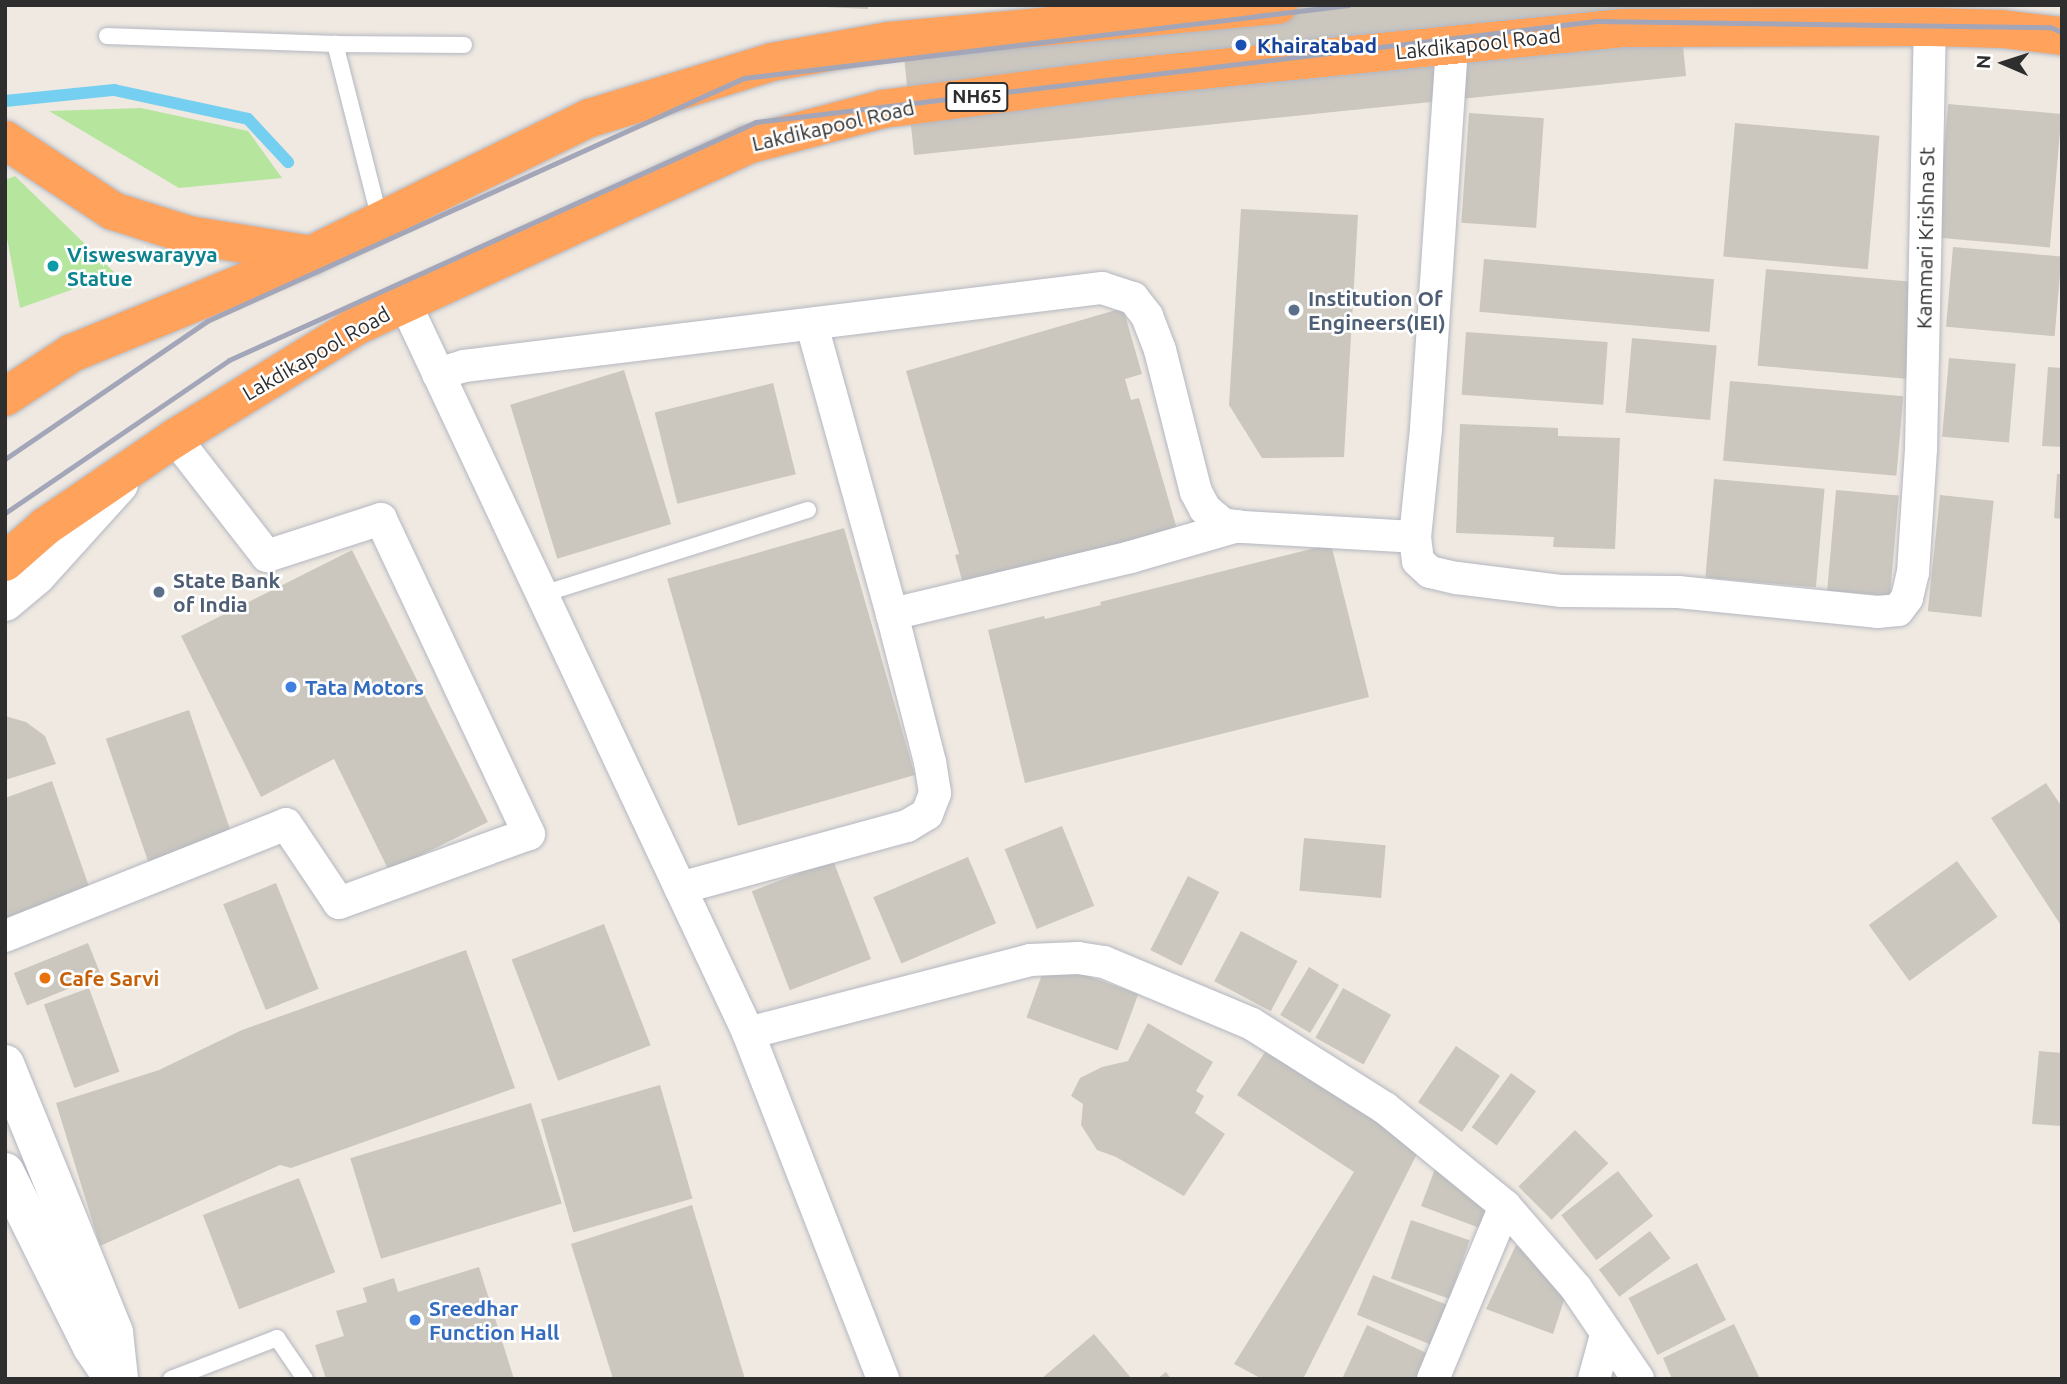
<!DOCTYPE html>
<html>
<head>
<meta charset="utf-8">
<style>
	body { margin:0 }
	#map { position:relative; width:2067px; height:1384px; overflow:hidden; background:#efe9e1; font-family:Ubuntu,sans-serif }
	div>[style] { position:absolute }
	[style*='--x'] { left:calc(var(--x)*1px); top:calc(var(--y)*1px); width:calc(var(--w)*1px); rotate:calc(var(--a)*1deg) }
	.green>* { inset:0; background:#b6e59e }
	.stream>* { height:12px; margin:-6px; padding:0 6px; transform-origin:6px; border-radius:6px; background:#75cff0 }
	.building>* { inset:0; background:#cbc7bf; transform-origin:0 0 }
	.roads { filter:drop-shadow(0 0 2px #b4b7c1) drop-shadow(0 0 2px #b4b7c1) }
	.lane>* { height:16px; margin:-8px; padding:0 8px; transform-origin:8px; border-radius:8px; background:#fff }
	.street>* { height:32px; margin:-16px; padding:0 16px; transform-origin:16px; border-radius:16px; background:#fff }
	.secondary>* { height:38px; margin:-19px; padding:0 19px; transform-origin:19px; border-radius:19px; background:#fff }
	.highway>* { height:38px; margin:-19px; padding:0 19px; transform-origin:19px; border-radius:19px; background:#ffa35c }
	.rail>* { height:5px; margin:-2.5px; padding:0 2.5px; transform-origin:2.5px; border-radius:2.5px; background:#a3a6b8 }
	.dots>* { width:19px; height:19px; translate:-50% -50%; box-sizing:border-box; border:4px solid #fff; border-radius:50% }
	span { translate:-50% -50%; white-space:nowrap; text-align:center; line-height:1.15; -webkit-text-stroke:5px #fff; paint-order:stroke }
	.shield-label span { padding:2px 5px; background:#fff; border:2px solid; border-radius:5px; -webkit-text-stroke-width:0 }
	.shield-label { font-size:19px; color:#2e2e2e; font-weight:700 }
	.street-label { font-size:21px; color:#2e2e2e }
	.transit-label { font-size:21px; color:#164399; font-weight:700 }
	.left { translate:0 -50%; text-align:left }
	.culture-label { font-size:21px; color:#0d838f; font-weight:700 }
	.service-label { font-size:21px; color:#4e5e75; font-weight:700 }
	.shop-label { font-size:21px; color:#366cbe; font-weight:700 }
	.food-label { font-size:21px; color:#c56008; font-weight:700 }
	.frame { position:absolute; inset:0; border:7px solid #2e2e2e; pointer-events:none }
	.north { position:absolute; left:1969px; top:28px; width:70px; height:70px; -webkit-text-stroke:5px #fff; paint-order:stroke; rotate:273deg; font-size:19px; font-weight:700; line-height:28px; text-align:center; color:#2e2e2e }
	.north::after { content:''; display:block; margin:auto; width:24px; height:32px; background:#2e2e2e; clip-path:polygon(50% 0,100% 100%,50% 72%,0 100%) }
</style>
</head>
<body>
<div id="map">
	<div class="green">
		<div style="clip-path:polygon(141px 108px,248px 131px,282px 178px,179px 188px,49px 111px)"></div>
		<div style="clip-path:polygon(15px 176px,116px 274px,20px 308px,5px 227px,5px 180px)"></div>
	</div>
	<div class="stream">
		<div style="--x:5;--y:101;--w:110;--a:-5.8"></div>
		<div style="--x:114;--y:90;--w:137;--a:12.2"></div>
		<div style="--x:248;--y:119;--w:59;--a:47.1"></div>
	</div>
	<div class="building">
		<div style="clip-path:polygon(824px 5px,868px 5px,868px 9px,824px 7px)"></div>
		<div style="clip-path:polygon(1111px 5px,1679px 5px,1686px 76px,914px 155px,901px 27px)"></div>
		<div style="left:1948px;top:104px;width:114px;height:134px;rotate:5deg"></div>
		<div style="left:1469px;top:113px;width:75px;height:110px;rotate:4deg"></div>
		<div style="left:1735px;top:123px;width:145px;height:134px;rotate:5deg"></div>
		<div style="clip-path:polygon(1241px 209px,1358px 215px,1344px 457px,1262px 458px,1229px 405px)"></div>
		<div style="left:1953px;top:247px;width:109px;height:80px;rotate:5deg"></div>
		<div style="left:1484px;top:259px;width:231px;height:53px;rotate:5deg"></div>
		<div style="left:1766px;top:269px;width:155px;height:97px;rotate:5deg"></div>
		<div style="clip-path:polygon(1123px 308px,1142px 374px,1125px 379px,1131px 400px,1139px 398px,1177px 529px,965px 591px,955px 555px,959px 554px,906px 371px)"></div>
		<div style="left:1466px;top:332px;width:142px;height:63px;rotate:4deg"></div>
		<div style="left:1632px;top:338px;width:85px;height:75px;rotate:5deg"></div>
		<div style="left:1949px;top:358px;width:67px;height:79px;rotate:5deg"></div>
		<div style="clip-path:polygon(2048px 367px,2062px 368px,2062px 447px,2042px 446px)"></div>
		<div style="left:624px;top:370px;width:161px;height:119px;rotate:73deg"></div>
		<div style="left:1730px;top:381px;width:174px;height:80px;rotate:5deg"></div>
		<div style="left:773px;top:383px;width:94px;height:122px;rotate:76deg"></div>
		<div style="clip-path:polygon(1460px 424px,1558px 428px,1558px 436px,1620px 438px,1615px 549px,1553px 547px,1554px 537px,1456px 533px)"></div>
		<div style="clip-path:polygon(2057px 474px,2062px 474px,2062px 519px,2054px 518px)"></div>
		<div style="left:1714px;top:479px;width:111px;height:99px;rotate:5deg"></div>
		<div style="left:1836px;top:490px;width:63px;height:101px;rotate:5deg"></div>
		<div style="left:1940px;top:495px;width:54px;height:117px;rotate:6deg"></div>
		<div style="left:844px;top:528px;width:257px;height:184px;rotate:74deg"></div>
		<div style="clip-path:polygon(1331px 544px,1369px 697px,1025px 783px,988px 630px,1044px 616px,1045px 619px,1101px 605px,1100px 602px)"></div>
		<div style="clip-path:polygon(352px 550px,488px 822px,389px 871px,334px 759px,261px 797px,181px 636px)"></div>
		<div style="left:189px;top:710px;width:130px;height:88px;rotate:71deg"></div>
		<div style="clip-path:polygon(5px 716px,26px 722px,45px 736px,56px 764px,5px 780px)"></div>
		<div style="clip-path:polygon(52px 781px,92px 895px,5px 927px,5px 798px)"></div>
		<div style="clip-path:polygon(2046px 783px,2062px 807px,2062px 927px,1991px 818px)"></div>
		<div style="left:1062px;top:826px;width:86px;height:62px;rotate:68deg"></div>
		<div style="left:1304px;top:838px;width:82px;height:53px;rotate:5deg"></div>
		<div style="left:968px;top:857px;width:72px;height:103px;rotate:67deg"></div>
		<div style="left:833px;top:860px;width:106px;height:87px;rotate:69deg"></div>
		<div style="left:1957px;top:861px;width:69px;height:109px;rotate:54deg"></div>
		<div style="left:1188px;top:876px;width:35px;height:83px;rotate:27deg"></div>
		<div style="left:276px;top:883px;width:114px;height:57px;rotate:68deg"></div>
		<div style="left:604px;top:924px;width:130px;height:99px;rotate:69deg"></div>
		<div style="left:1241px;top:931px;width:64px;height:57px;rotate:28deg"></div>
		<div style="left:88px;top:943px;width:35px;height:80px;rotate:68deg"></div>
		<div style="clip-path:polygon(466px 950px,515px 1088px,291px 1168px,280px 1165px,100px 1246px,56px 1103px,159px 1070px,242px 1030px)"></div>
		<div style="left:1047px;top:961px;width:97px;height:60px;rotate:20deg"></div>
		<div style="left:1309px;top:967px;width:35px;height:56px;rotate:31deg"></div>
		<div style="left:89px;top:988px;width:89px;height:48px;rotate:70deg"></div>
		<div style="left:1343px;top:988px;width:55px;height:57px;rotate:29deg"></div>
		<div style="clip-path:polygon(1148px 1023px,1213px 1062px,1196px 1091px,1204px 1096px,1195px 1113px,1225px 1134px,1184px 1196px,1116px 1157px,1097px 1150px,1081px 1125px,1083px 1104px,1071px 1096px,1080px 1078px,1102px 1067px,1128px 1061px)"></div>
		<div style="left:1456px;top:1046px;width:53px;height:68px;rotate:34deg"></div>
		<div style="clip-path:polygon(1267px 1049px,1423px 1142px,1303px 1379px,1262px 1379px,1234px 1364px,1354px 1172px,1237px 1095px)"></div>
		<div style="clip-path:polygon(2039px 1051px,2062px 1053px,2062px 1126px,2032px 1124px)"></div>
		<div style="left:1511px;top:1073px;width:31px;height:67px;rotate:36deg"></div>
		<div style="left:660px;top:1085px;width:118px;height:124px;rotate:74deg"></div>
		<div style="left:531px;top:1103px;width:105px;height:189px;rotate:73deg"></div>
		<div style="left:1575px;top:1130px;width:47px;height:80px;rotate:45deg"></div>
		<div style="clip-path:polygon(1438px 1161px,1495px 1211px,1485px 1230px,1421px 1206px)"></div>
		<div style="left:1618px;top:1171px;width:57px;height:72px;rotate:52deg"></div>
		<div style="left:299px;top:1178px;width:101px;height:103px;rotate:69deg"></div>
		<div style="clip-path:polygon(692px 1205px,745px 1379px,613px 1379px,571px 1244px)"></div>
		<div style="left:1411px;top:1220px;width:62px;height:62px;rotate:19deg"></div>
		<div style="left:1650px;top:1231px;width:34px;height:64px;rotate:53deg"></div>
		<div style="clip-path:polygon(1516px 1245px,1568px 1288px,1553px 1334px,1486px 1309px)"></div>
		<div style="left:1697px;top:1263px;width:64px;height:77px;rotate:63deg"></div>
		<div style="clip-path:polygon(479px 1267px,514px 1379px,326px 1379px,315px 1345px,344px 1336px,336px 1311px,367px 1302px,363px 1288px,394px 1278px,398px 1292px)"></div>
		<div style="left:1373px;top:1275px;width:90px;height:43px;rotate:22deg"></div>
		<div style="clip-path:polygon(1734px 1324px,1760px 1379px,1672px 1379px,1663px 1358px)"></div>
		<div style="clip-path:polygon(1367px 1325px,1437px 1358px,1427px 1379px,1342px 1379px)"></div>
		<div style="clip-path:polygon(1094px 1334px,1132px 1379px,1041px 1379px)"></div>
		<div style="clip-path:polygon(1166px 1372px,1171px 1379px,1157px 1379px)"></div>
	</div>
	<div class="roads">
		<div class="lane">
			<div style="--x:107;--y:36;--w:228;--a:2"></div>
			<div style="--x:380;--y:220;--w:182;--a:-104.3"></div>
			<div style="--x:335;--y:44;--w:129;--a:0.4"></div>
			<div style="--x:543;--y:594;--w:278;--a:-17.6"></div>
			<div style="--x:171;--y:1379;--w:114;--a:-21.1"></div>
			<div style="--x:277;--y:1338;--w:50;--a:55.7"></div>
		</div>
		<div class="street">
			<div style="--x:1452;--y:47;--w:383;--a:93.9"></div>
			<div style="--x:1426;--y:429;--w:109;--a:95.8"></div>
			<div style="--x:1415;--y:537;--w:24;--a:83"></div>
			<div style="--x:1418;--y:561;--w:16;--a:43"></div>
			<div style="--x:1430;--y:572;--w:28;--a:13"></div>
			<div style="--x:1457;--y:578;--w:106;--a:7.1"></div>
			<div style="--x:1562;--y:591;--w:116;--a:0.5"></div>
			<div style="--x:1678;--y:592;--w:200;--a:5.7"></div>
			<div style="--x:1877;--y:612;--w:21;--a:-5"></div>
			<div style="--x:1898;--y:610;--w:15;--a:-53"></div>
			<div style="--x:1907;--y:598;--w:26;--a:-77"></div>
			<div style="--x:1913;--y:573;--w:124;--a:-86.3"></div>
			<div style="--x:1921;--y:449;--w:422;--a:-88.8"></div>
			<div style="--x:405;--y:303;--w:803;--a:64.81"></div>
			<div style="--x:747;--y:1030;--w:375;--a:68.7"></div>
			<div style="--x:438;--y:374;--w:27;--a:-17"></div>
			<div style="--x:464;--y:366;--w:643;--a:-6.97"></div>
			<div style="--x:1102;--y:288;--w:33;--a:18"></div>
			<div style="--x:1133;--y:298;--w:23;--a:52"></div>
			<div style="--x:1147;--y:316;--w:36;--a:69"></div>
			<div style="--x:1160;--y:350;--w:146;--a:75.8"></div>
			<div style="--x:1196;--y:492;--w:19;--a:62"></div>
			<div style="--x:1205;--y:509;--w:23;--a:40"></div>
			<div style="--x:1223;--y:524;--w:19;--a:9"></div>
			<div style="--x:1242;--y:527;--w:173;--a:3.3"></div>
			<div style="--x:892;--y:614;--w:246;--a:-13.4"></div>
			<div style="--x:1131;--y:557;--w:111;--a:-16.2"></div>
			<div style="--x:680;--y:888;--w:235;--a:-15.3"></div>
			<div style="--x:907;--y:826;--w:23;--a:-31"></div>
			<div style="--x:927;--y:814;--w:22;--a:-69"></div>
			<div style="--x:935;--y:793;--w:31;--a:-99"></div>
			<div style="--x:930;--y:762;--w:153;--a:-104.4"></div>
			<div style="--x:892;--y:614;--w:300;--a:-105.5"></div>
			<div style="--x:5;--y:936;--w:302;--a:-21.7"></div>
			<div style="--x:286;--y:824;--w:95;--a:56.1"></div>
			<div style="--x:339;--y:903;--w:202;--a:-20"></div>
			<div style="--x:529;--y:834;--w:348;--a:-115.2"></div>
			<div style="--x:381;--y:519;--w:120;--a:162"></div>
			<div style="--x:267;--y:556;--w:150;--a:-127.9"></div>
			<div style="--x:748;--y:1033;--w:291;--a:-14.5"></div>
			<div style="--x:1030;--y:960;--w:48;--a:-2.4"></div>
			<div style="--x:1078;--y:958;--w:26;--a:9"></div>
			<div style="--x:1104;--y:962;--w:160;--a:22.7"></div>
			<div style="--x:1252;--y:1024;--w:157;--a:32.3"></div>
			<div style="--x:1385;--y:1108;--w:155;--a:39.2"></div>
			<div style="--x:1505;--y:1206;--w:108;--a:49.1"></div>
			<div style="--x:1576;--y:1288;--w:110;--a:55.7"></div>
			<div style="--x:1433;--y:1379;--w:187;--a:-67.4"></div>
			<div style="--x:1594;--y:1379;--w:46;--a:-74.7"></div>
		</div>
		<div class="secondary">
			<div style="--x:5;--y:602;--w:40;--a:-40"></div>
			<div style="--x:36;--y:576;--w:124;--a:-47.9"></div>
			<div style="--x:5;--y:1064;--w:289;--a:67.9"></div>
			<div style="--x:114;--y:1332;--w:47;--a:83.9"></div>
			<div style="--x:5;--y:1172;--w:195;--a:63.6"></div>
			<div style="--x:92;--y:1347;--w:36;--a:56"></div>
		</div>
		<div class="highway">
			<div style="--x:5;--y:140;--w:129;--a:33.3"></div>
			<div style="--x:113;--y:211;--w:80;--a:17.5"></div>
			<div style="--x:189;--y:235;--w:124;--a:9.3"></div>
			<div style="--x:5;--y:397;--w:80;--a:-33.3"></div>
			<div style="--x:72;--y:353;--w:258;--a:-22.3"></div>
			<div style="--x:311;--y:255;--w:311;--a:-26.2"></div>
			<div style="--x:590;--y:118;--w:190;--a:-17.1"></div>
			<div style="--x:772;--y:62;--w:119;--a:-10.2"></div>
			<div style="--x:889;--y:41;--w:391;--a:-5.3"></div>
			<div style="--x:5;--y:562;--w:55;--a:-41.3"></div>
			<div style="--x:46;--y:526;--w:156;--a:-34.3"></div>
			<div style="--x:175;--y:438;--w:213;--a:-31.7"></div>
			<div style="--x:356;--y:326;--w:431;--a:-24.8"></div>
			<div style="--x:747;--y:145;--w:141;--a:-14.8"></div>
			<div style="--x:883;--y:109;--w:240;--a:-7.4"></div>
			<div style="--x:1121;--y:78;--w:504;--a:-5.69"></div>
			<div style="--x:1623;--y:28;--w:307;--a:-0.2"></div>
			<div style="--x:1930;--y:27;--w:72;--a:1.6"></div>
			<div style="--x:2002;--y:29;--w:60;--a:6.7"></div>
		</div>
	</div>
	<div class="rail">
		<div style="--x:5;--y:459;--w:245;--a:-34.3"></div>
		<div style="--x:207;--y:321;--w:589;--a:-24.35"></div>
		<div style="--x:744;--y:78;--w:609;--a:-6.88"></div>
		<div style="--x:5;--y:513;--w:271;--a:-34.3"></div>
		<div style="--x:229;--y:360;--w:578;--a:-24.3"></div>
		<div style="--x:756;--y:122;--w:846;--a:-6.86"></div>
		<div style="--x:1596;--y:21;--w:454;--a:0.8"></div>
		<div style="--x:2050;--y:27;--w:13;--a:23"></div>
	</div>
	<div class="dots">
		<div style="left:1241px;top:45px;background:#1a4fb4"></div>
		<div style="left:53px;top:266px;background:#0f9aa8"></div>
		<div style="left:1294px;top:310px;background:#5c6f8a"></div>
		<div style="left:159px;top:592px;background:#5c6f8a"></div>
		<div style="left:291px;top:687px;background:#3f7fe0"></div>
		<div style="left:45px;top:978px;background:#e8710a"></div>
		<div style="left:415px;top:1320px;background:#3f7fe0"></div>
	</div>
	<div class="shield-label">
		<span style="left:977px;top:97px">NH65</span>
	</div>
	<div class="street-label">
		<span style="left:1478px;top:43px;rotate:-6deg">Lakdikapool Road</span>
		<span style="left:833px;top:125px;rotate:-13deg">Lakdikapool Road</span>
		<span style="left:1925px;top:238px;rotate:-89deg">Kammari Krishna St</span>
		<span style="left:316px;top:353px;rotate:-30deg">Lakdikapool Road</span>
	</div>
	<div class="transit-label">
		<span class="left" style="left:1257px;top:45px">Khairatabad</span>
	</div>
	<div class="culture-label">
		<span class="left" style="left:67px;top:266px">Visweswarayya<br>Statue</span>
	</div>
	<div class="service-label">
		<span class="left" style="left:1308px;top:310px">Institution Of<br>Engineers(IEI)</span>
		<span class="left" style="left:173px;top:592px">State Bank<br>of India</span>
	</div>
	<div class="shop-label">
		<span class="left" style="left:305px;top:687px">Tata Motors</span>
		<span class="left" style="left:429px;top:1320px">Sreedhar<br>Function Hall</span>
	</div>
	<div class="food-label">
		<span class="left" style="left:59px;top:978px">Cafe Sarvi</span>
	</div>
	<div class="frame"></div>
	<div class="north">N</div>
</div>
</body>
</html>
